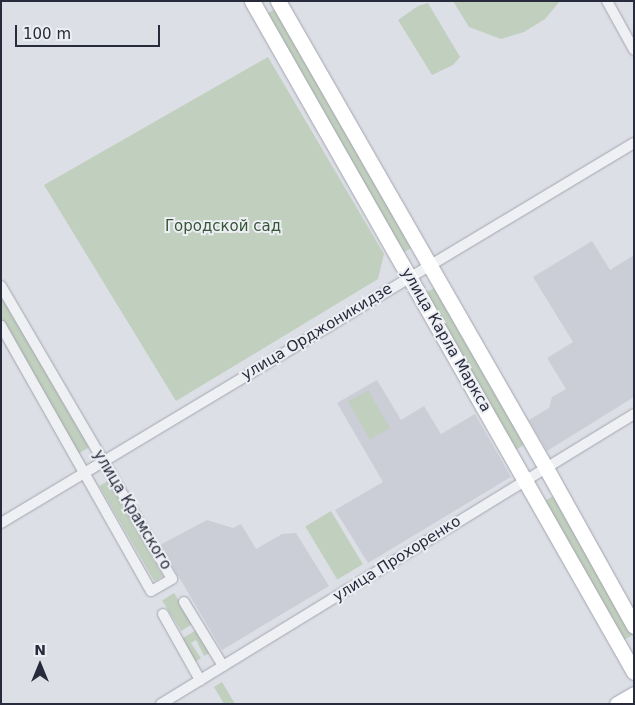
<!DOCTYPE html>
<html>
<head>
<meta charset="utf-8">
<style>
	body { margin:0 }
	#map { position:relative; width:635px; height:705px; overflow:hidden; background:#dddfe6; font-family:"DejaVu Sans",sans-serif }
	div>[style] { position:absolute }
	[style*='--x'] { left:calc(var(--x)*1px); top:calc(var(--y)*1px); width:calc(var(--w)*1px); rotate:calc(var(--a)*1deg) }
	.built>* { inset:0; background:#cbced7 }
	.green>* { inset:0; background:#c0cfbe; transform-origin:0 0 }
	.roads { filter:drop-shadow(0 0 1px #a3a5af) drop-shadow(0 0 1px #a3a5af) }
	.minor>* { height:10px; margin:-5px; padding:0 5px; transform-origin:5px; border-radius:5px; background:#eff0f4 }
	.secondary>* { height:15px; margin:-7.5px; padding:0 7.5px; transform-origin:7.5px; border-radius:7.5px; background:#fff }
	span { translate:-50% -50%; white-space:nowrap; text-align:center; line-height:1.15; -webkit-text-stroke:4px #eceef4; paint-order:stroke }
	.park-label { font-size:15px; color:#365635 }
	.street-label { font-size:15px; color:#272b3b }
	.frame { position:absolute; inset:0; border:2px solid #272b3b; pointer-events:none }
	.north { position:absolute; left:15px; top:640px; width:50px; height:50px; -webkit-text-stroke:4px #eceef4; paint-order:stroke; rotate:0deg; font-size:14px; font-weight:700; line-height:20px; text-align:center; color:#272b3b }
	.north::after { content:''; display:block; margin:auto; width:18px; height:22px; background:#272b3b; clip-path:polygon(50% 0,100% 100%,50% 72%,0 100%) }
	.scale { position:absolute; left:15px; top:25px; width:145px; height:22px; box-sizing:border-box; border:2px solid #272b3b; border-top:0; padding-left:6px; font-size:15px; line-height:18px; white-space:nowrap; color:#272b3b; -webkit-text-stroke:4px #eceef4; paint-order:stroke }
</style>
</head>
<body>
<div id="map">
	<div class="built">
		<div style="clip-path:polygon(592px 241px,610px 270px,634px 255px,634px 397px,547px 451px,529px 420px,549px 408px,552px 397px,566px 389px,547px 358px,573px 342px,533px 277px)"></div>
		<div style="clip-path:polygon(377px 380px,401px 420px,424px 406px,441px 434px,475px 414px,511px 477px,368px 563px,335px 510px,383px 482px,337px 403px)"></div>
		<div style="clip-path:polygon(207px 520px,233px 528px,241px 524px,256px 549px,282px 534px,296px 533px,329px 586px,222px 650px,160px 545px)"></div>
	</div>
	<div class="green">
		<div style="clip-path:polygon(453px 1px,560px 1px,545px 19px,524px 32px,501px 39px,469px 27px)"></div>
		<div style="clip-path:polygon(428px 3px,460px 57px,453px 65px,432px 75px,398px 20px,418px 6px)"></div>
		<div style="left:275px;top:9px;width:275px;height:10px;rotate:60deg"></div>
		<div style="clip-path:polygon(268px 57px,384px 254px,378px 279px,176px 401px,44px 185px)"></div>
		<div style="left:434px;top:288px;width:181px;height:10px;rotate:60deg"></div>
		<div style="left:1px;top:295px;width:176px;height:21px;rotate:60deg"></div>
		<div style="left:368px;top:390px;width:44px;height:23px;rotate:60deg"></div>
		<div style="left:108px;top:481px;width:110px;height:10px;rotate:60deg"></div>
		<div style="left:555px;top:495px;width:160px;height:12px;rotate:60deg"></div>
		<div style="left:331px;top:511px;width:62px;height:30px;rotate:59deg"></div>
		<div style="left:174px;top:593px;width:36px;height:14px;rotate:58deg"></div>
		<div style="clip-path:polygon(198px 629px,211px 652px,204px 656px,196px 640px,191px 643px,201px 658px,195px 662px,181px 639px)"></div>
		<div style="clip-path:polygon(222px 682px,235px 704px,224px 704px,214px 687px)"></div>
	</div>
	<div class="roads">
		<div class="minor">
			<div style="--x:607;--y:1;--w:56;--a:61.1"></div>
			<div style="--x:1;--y:286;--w:339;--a:59.7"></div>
			<div style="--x:172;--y:579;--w:24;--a:150"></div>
			<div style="--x:151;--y:591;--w:305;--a:-119.5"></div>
			<div style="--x:1;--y:523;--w:738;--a:-30.98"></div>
			<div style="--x:184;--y:602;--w:75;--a:58.6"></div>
			<div style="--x:163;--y:614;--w:76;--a:60.7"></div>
			<div style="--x:161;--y:704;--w:555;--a:-31.51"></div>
		</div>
		<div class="secondary">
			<div style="--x:252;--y:1;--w:772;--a:60.35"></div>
			<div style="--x:278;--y:1;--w:538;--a:60.15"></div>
			<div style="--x:546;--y:468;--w:181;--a:60.9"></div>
			<div style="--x:617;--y:704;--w:20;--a:-30"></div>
		</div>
	</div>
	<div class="park-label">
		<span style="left:223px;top:227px">Городской сад</span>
	</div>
	<div class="street-label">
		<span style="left:317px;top:332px;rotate:-31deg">улица Орджоникидзе</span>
		<span style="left:446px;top:340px;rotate:60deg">улица Карла Маркса</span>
		<span style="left:132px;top:510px;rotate:59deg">улица Крамского</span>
		<span style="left:397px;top:559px;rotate:-32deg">улица Прохоренко</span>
	</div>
	<div class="frame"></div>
	<div class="north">N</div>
	<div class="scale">100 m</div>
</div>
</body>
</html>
